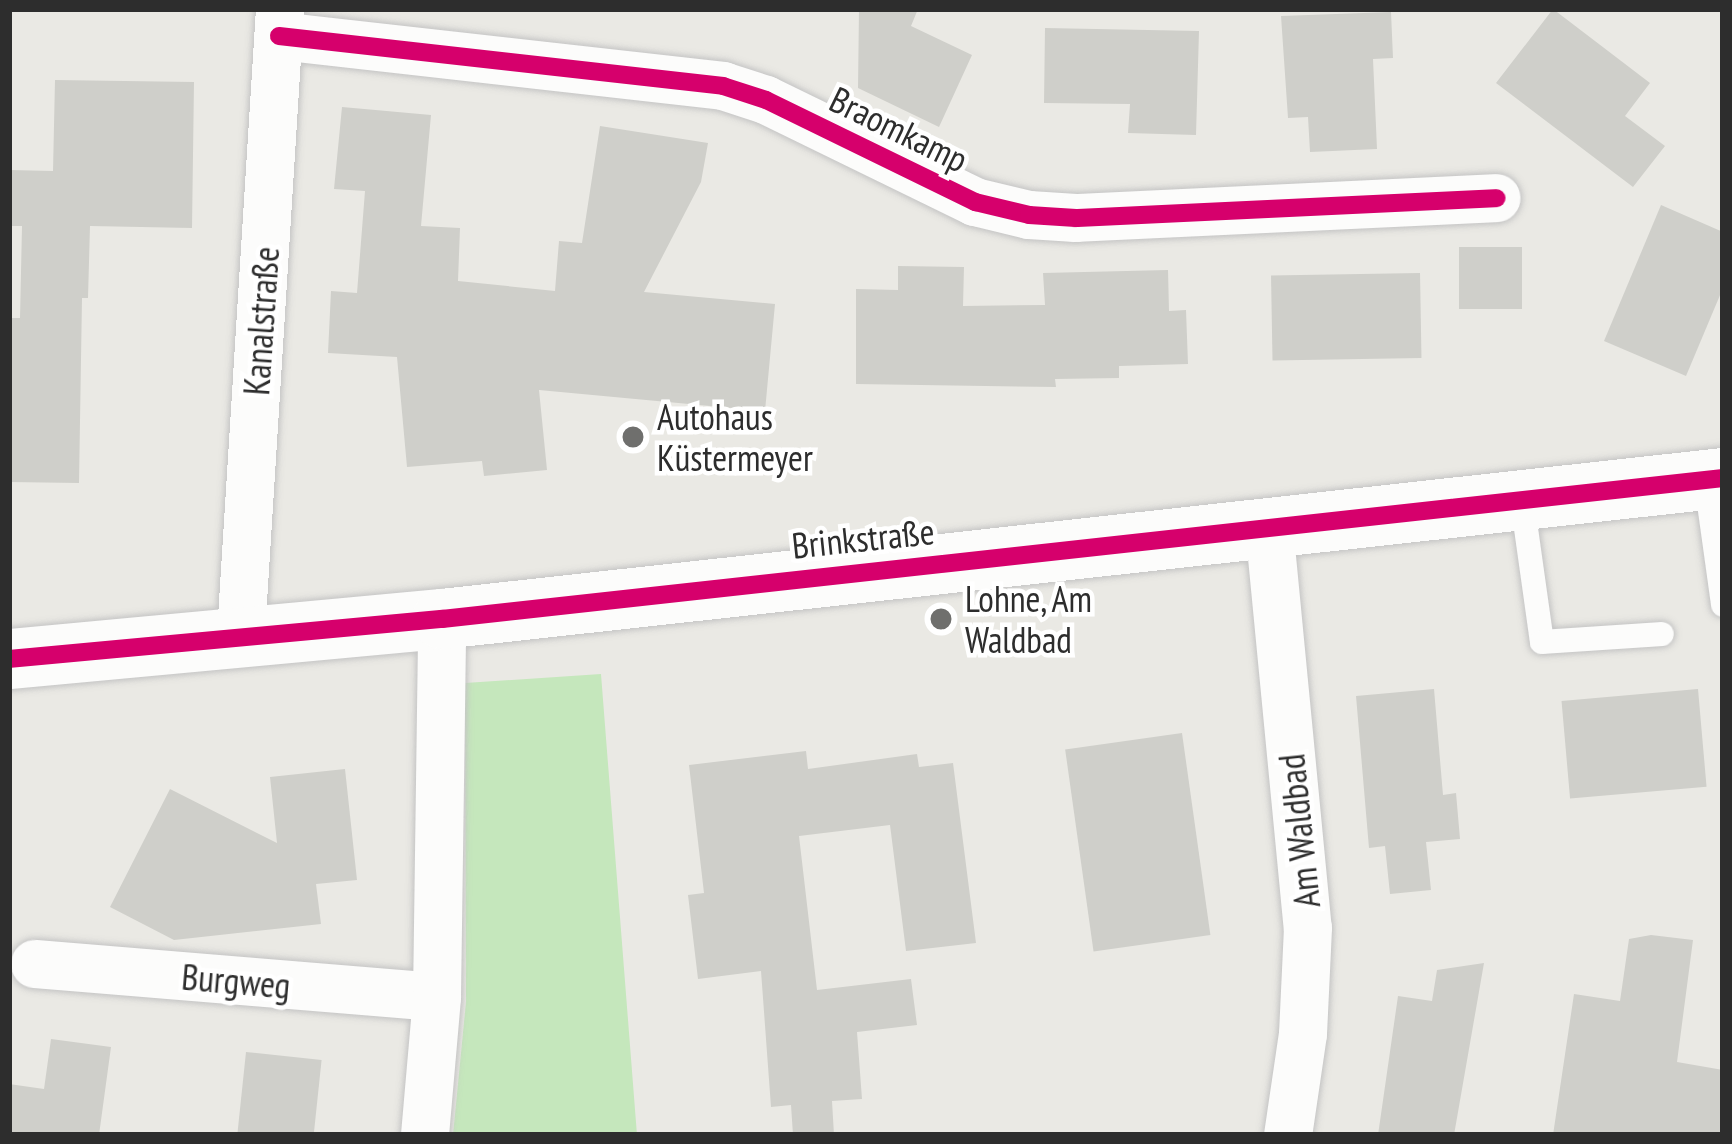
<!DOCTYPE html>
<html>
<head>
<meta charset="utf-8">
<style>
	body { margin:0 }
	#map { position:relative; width:1732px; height:1144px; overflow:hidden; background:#eae9e4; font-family:"PT Sans Narrow",sans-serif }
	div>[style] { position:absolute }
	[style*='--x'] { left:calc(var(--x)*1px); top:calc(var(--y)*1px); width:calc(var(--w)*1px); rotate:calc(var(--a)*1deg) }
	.green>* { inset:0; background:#c5e7bc }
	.building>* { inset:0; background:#cfcfca; transform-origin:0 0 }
	.roads { filter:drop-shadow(0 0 3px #c4c4c4) drop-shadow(0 0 3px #c4c4c4) }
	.service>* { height:24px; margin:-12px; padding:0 12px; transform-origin:12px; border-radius:12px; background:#fcfcfb }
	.minor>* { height:48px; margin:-24px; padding:0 24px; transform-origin:24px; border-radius:24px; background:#fcfcfb }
	.tertiary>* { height:60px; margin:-30px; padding:0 30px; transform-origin:30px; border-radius:30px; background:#fcfcfb }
	.cycleway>* { height:18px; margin:-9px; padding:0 9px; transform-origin:9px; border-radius:9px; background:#d6006c }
	.dots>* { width:33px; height:33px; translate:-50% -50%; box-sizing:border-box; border:6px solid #fff; border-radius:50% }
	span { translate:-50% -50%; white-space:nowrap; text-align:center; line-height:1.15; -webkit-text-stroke:9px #fff; paint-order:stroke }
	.street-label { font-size:36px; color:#2d2d2d }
	.poi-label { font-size:36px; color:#2d2d2d }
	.left { translate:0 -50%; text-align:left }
	.frame { position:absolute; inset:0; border:12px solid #2d2d2d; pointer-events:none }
</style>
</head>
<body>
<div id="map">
	<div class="green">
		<div style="clip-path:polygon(601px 674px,637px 1135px,453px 1135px,466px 1002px,465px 683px)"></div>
	</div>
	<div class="building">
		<div style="clip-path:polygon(859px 9px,918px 9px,911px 26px,972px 55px,939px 127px,858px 88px)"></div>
		<div style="clip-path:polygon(1553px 9px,1650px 83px,1625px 116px,1665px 146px,1633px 187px,1496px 83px)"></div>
		<div style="clip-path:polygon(1391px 12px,1393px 58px,1373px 59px,1377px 149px,1310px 152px,1308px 117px,1288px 118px,1281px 16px)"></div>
		<div style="clip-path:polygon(1045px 28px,1199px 31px,1196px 135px,1128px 133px,1130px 104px,1044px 103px)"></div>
		<div style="clip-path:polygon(55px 80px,194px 82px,192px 228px,90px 226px,88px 298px,82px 298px,79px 483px,9px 482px,9px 318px,20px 318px,22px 226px,9px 226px,9px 170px,53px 171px)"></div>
		<div style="clip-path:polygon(342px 107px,431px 115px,421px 226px,460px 228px,458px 281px,555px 291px,559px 241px,582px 243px,600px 126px,708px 143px,701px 182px,644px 292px,775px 304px,765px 411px,539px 390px,547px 470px,484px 476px,482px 461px,407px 467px,397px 357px,328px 353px,331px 291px,357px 293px,365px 191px,334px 189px)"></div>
		<div style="clip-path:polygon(1661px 205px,1723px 232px,1723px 288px,1686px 376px,1604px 341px)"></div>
		<div style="left:1459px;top:247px;width:63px;height:62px"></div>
		<div style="clip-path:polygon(898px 266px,964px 267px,963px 306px,1045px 305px,1043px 273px,1168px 270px,1169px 311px,1186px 310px,1188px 364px,1119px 366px,1119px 378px,1055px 379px,1056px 387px,856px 384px,856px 289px,898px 290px)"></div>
		<div style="left:1420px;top:273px;width:85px;height:149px;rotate:89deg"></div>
		<div style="clip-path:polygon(1434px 689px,1443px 795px,1456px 793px,1460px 839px,1426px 842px,1431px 890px,1390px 894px,1385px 846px,1369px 848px,1356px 696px)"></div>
		<div style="left:1698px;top:689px;width:98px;height:137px;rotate:85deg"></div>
		<div style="left:1182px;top:733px;width:204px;height:118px;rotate:82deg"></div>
		<div style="clip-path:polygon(806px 751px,808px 769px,917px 754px,919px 767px,953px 763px,976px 943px,906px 951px,890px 825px,799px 836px,817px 990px,911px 979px,917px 1025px,857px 1032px,862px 1099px,832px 1101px,834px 1135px,793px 1135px,791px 1105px,771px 1107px,761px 971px,698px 979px,688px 895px,704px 893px,689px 765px)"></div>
		<div style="clip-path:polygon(345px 769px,357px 880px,316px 884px,321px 924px,174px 940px,110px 907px,170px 789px,277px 843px,270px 777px)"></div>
		<div style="clip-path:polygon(1651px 935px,1693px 940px,1677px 1062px,1723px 1070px,1723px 1135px,1553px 1135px,1574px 994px,1620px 1001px,1629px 939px)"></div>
		<div style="clip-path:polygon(1484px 963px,1454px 1135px,1378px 1135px,1398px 996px,1432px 1001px,1437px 970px)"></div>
		<div style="clip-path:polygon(51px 1039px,111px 1047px,99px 1135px,9px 1135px,9px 1084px,44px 1089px)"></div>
		<div style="left:246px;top:1052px;width:76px;height:83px;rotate:6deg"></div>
	</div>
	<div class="roads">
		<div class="service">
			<div style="--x:1706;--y:482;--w:124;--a:82.1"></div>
			<div style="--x:1522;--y:500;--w:143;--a:82"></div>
			<div style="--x:1542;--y:642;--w:120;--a:-3.8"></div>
		</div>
		<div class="minor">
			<div style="--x:279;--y:36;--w:447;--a:6.4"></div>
			<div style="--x:723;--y:86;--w:45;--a:18"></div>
			<div style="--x:766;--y:100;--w:233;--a:26"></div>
			<div style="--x:975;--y:202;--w:56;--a:13.5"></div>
			<div style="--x:1029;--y:215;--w:47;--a:3.7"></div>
			<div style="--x:1076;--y:218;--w:421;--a:-2.7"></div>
			<div style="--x:1269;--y:526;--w:404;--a:84.5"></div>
			<div style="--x:1308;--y:928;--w:106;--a:92.7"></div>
			<div style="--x:1303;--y:1034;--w:102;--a:98.4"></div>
			<div style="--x:241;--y:634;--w:626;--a:-86.43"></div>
			<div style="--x:35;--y:964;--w:403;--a:4.7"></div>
			<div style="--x:425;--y:1135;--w:139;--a:-85"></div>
			<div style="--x:437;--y:997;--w:378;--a:-89.2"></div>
		</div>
		<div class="tertiary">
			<div style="--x:9;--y:659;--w:435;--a:-5.3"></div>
			<div style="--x:442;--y:619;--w:1289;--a:-6.28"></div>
		</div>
	</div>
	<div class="cycleway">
		<div style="--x:279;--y:36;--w:447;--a:6.4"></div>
		<div style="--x:723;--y:86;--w:45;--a:18"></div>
		<div style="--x:766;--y:100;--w:233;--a:26"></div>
		<div style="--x:975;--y:202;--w:56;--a:13.5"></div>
		<div style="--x:1029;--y:215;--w:47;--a:3.7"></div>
		<div style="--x:1076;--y:218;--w:421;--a:-2.7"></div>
		<div style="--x:9;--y:659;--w:435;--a:-5.3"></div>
		<div style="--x:442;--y:619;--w:1289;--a:-6.28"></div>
	</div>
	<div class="dots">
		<div style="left:633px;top:437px;background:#6f6f6d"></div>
		<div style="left:941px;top:619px;background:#6f6f6d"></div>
	</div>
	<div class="street-label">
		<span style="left:899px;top:129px;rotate:26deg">Braomkamp</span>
		<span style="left:261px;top:321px;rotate:-86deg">Kanalstraße</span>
		<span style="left:863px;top:538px;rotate:-6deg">Brinkstraße</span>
		<span style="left:1299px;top:831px;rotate:-96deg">Am Waldbad</span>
		<span style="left:236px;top:981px;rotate:5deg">Burgweg</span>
	</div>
	<div class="poi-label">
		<span class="left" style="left:657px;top:437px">Autohaus<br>Küstermeyer</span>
		<span class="left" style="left:965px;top:619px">Lohne, Am<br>Waldbad</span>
	</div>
	<div class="frame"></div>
</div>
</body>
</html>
